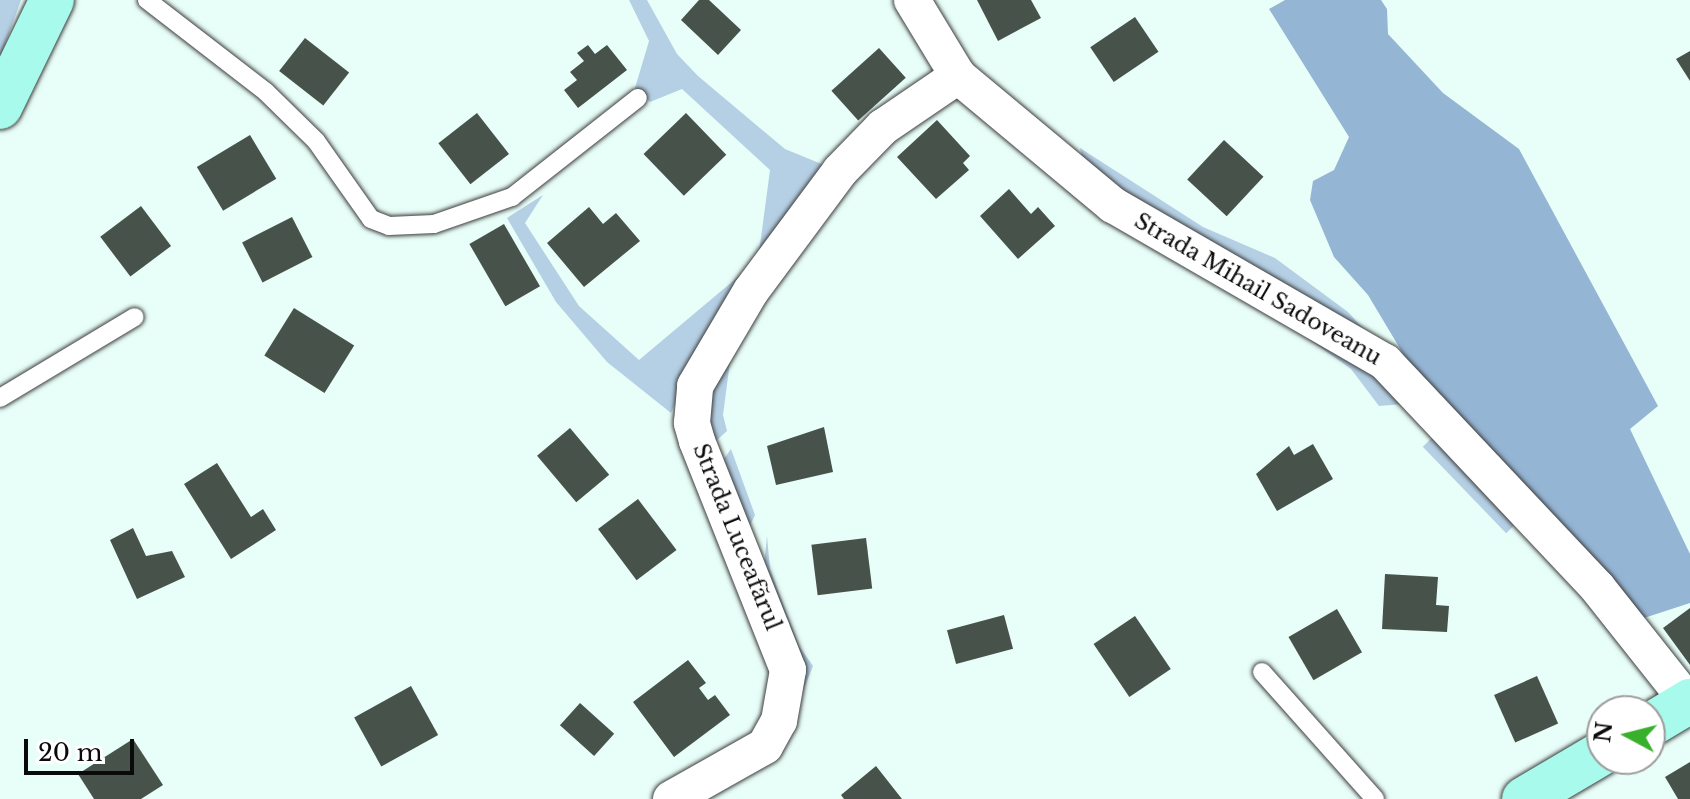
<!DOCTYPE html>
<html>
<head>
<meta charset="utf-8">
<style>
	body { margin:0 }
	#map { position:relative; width:1690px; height:799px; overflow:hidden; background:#e8fef8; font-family:"Libre Baskerville",serif }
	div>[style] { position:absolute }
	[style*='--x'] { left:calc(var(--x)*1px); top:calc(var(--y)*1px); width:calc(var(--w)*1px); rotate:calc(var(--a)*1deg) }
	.green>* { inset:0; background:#b5d0e5; transform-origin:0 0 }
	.forest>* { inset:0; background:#95b5d5 }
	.building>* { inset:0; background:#47524b; transform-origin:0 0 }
	.roads { filter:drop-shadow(0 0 2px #3d3d3d) drop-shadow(0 0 2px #3d3d3d) }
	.lane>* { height:18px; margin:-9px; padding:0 9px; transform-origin:9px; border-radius:9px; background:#fff }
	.street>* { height:36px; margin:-18px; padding:0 18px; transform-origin:18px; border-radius:18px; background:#fff }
	.secondary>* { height:44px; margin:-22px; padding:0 22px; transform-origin:22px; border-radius:22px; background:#a7faec }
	span { translate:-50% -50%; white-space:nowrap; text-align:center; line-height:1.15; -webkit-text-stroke:8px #fff; paint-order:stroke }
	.street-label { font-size:22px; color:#0a0a0a }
	.north { position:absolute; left:1586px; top:695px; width:80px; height:80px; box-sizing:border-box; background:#fff; border:2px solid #9d9d9d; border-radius:50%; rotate:277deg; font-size:22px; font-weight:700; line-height:32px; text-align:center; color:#0a0a0a }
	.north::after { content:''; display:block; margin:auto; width:28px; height:36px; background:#39b02c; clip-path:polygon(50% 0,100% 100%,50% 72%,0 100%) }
	.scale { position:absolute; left:24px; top:739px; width:110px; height:36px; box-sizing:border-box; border:4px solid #0a0a0a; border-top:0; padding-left:10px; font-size:24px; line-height:28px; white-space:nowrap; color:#0a0a0a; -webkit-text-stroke:6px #fff; paint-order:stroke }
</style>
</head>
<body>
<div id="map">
	<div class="green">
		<div style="clip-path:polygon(0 0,21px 0,0 58px)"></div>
		<div style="clip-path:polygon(629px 0,647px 0,677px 54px,698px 76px,785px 149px,824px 165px,699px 353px,671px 413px,607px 362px,556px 302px,507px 218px,543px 195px,525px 223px,579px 306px,639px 360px,758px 260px,770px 170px,682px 89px,650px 102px,635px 88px,649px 41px)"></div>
		<div style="clip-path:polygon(1080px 148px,1203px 227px,1275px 258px,1348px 312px,1390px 358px,1085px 169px)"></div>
		<div style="clip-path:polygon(1239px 290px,1293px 314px,1416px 403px,1379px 406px,1351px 369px)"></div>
		<div style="clip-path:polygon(731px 354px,723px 415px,727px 431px,709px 447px,706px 397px)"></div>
		<div style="left:1435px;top:435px;width:120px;height:17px;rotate:46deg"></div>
		<div style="clip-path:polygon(731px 449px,755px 515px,746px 534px,718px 467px)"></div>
		<div style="clip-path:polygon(767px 536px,770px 569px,799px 646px,813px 666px,791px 721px,763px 575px)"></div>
	</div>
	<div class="forest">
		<div style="clip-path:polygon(1285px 0,1381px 0,1387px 9px,1388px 34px,1443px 93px,1519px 149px,1658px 406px,1630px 429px,1690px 554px,1690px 603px,1644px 618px,1414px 372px,1368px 295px,1334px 257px,1310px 200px,1313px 181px,1334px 170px,1349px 137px,1269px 9px)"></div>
	</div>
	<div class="building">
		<div style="clip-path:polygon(699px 0,709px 0,741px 30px,718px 55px,681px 20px)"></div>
		<div style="clip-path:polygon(977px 0,1031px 0,1041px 18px,998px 41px)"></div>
		<div style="left:1135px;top:17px;width:42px;height:54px;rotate:56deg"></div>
		<div style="left:305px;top:38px;width:56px;height:42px;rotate:38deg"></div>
		<div style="clip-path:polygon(588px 45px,595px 54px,607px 45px,627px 70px,578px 108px,564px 90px,577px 80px,570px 72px,584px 61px,577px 53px)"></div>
		<div style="left:879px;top:48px;width:40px;height:64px;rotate:48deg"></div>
		<div style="clip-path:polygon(1690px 51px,1690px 81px,1676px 59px)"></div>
		<div style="left:477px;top:113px;width:52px;height:49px;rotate:52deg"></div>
		<div style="left:686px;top:113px;width:58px;height:59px;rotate:46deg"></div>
		<div style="clip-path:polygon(937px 120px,970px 156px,963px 163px,969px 170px,936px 199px,897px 157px)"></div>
		<div style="left:250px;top:135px;width:51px;height:62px;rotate:59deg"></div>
		<div style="left:1224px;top:140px;width:54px;height:54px;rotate:43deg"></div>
		<div style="clip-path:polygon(1009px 189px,1031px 214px,1038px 207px,1055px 226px,1018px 259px,980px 216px)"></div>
		<div style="left:141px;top:206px;width:50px;height:51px;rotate:53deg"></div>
		<div style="clip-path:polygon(589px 207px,603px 224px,616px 213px,640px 241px,584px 287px,547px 243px)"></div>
		<div style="left:292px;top:217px;width:45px;height:56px;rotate:63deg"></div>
		<div style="left:504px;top:224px;width:72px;height:40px;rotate:60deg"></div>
		<div style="left:294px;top:308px;width:71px;height:56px;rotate:32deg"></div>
		<div style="clip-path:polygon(824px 427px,833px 472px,776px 485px,767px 446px)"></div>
		<div style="left:570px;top:428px;width:61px;height:43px;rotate:50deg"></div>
		<div style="clip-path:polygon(1313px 444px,1333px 479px,1277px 511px,1256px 474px,1289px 446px,1294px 455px)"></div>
		<div style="clip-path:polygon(217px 463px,251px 517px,263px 509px,276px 530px,231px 559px,184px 484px)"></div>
		<div style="left:638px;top:499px;width:64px;height:50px;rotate:53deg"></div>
		<div style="clip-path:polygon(133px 528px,146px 556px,172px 551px,185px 577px,137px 599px,110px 540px)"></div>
		<div style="left:866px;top:538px;width:51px;height:55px;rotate:83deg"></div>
		<div style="clip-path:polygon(1385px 574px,1438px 577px,1436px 605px,1449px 606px,1447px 632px,1382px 629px)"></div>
		<div style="clip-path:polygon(1690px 608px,1690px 665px,1663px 628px)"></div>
		<div style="left:1337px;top:609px;width:50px;height:56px;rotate:60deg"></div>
		<div style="left:1004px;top:615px;width:35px;height:59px;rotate:75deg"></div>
		<div style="left:1135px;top:616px;width:64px;height:50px;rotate:56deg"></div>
		<div style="clip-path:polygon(688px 660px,706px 683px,699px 688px,708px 700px,715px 695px,730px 715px,674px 757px,633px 702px)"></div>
		<div style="left:1537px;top:676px;width:52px;height:47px;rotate:66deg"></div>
		<div style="left:411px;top:686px;width:56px;height:65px;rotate:61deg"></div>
		<div style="left:580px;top:703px;width:46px;height:30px;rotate:42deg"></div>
		<div style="clip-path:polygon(133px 739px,163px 785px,141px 799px,94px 799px,78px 774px)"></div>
		<div style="clip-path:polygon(1690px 762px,1690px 799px,1678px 799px,1665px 777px)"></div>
		<div style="clip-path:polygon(876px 766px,902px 799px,844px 799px,841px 795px)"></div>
	</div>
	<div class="roads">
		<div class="lane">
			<div style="--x:147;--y:0;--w:150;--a:37.7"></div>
			<div style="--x:266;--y:92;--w:70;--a:44.4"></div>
			<div style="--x:316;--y:141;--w:95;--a:54.8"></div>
			<div style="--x:371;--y:219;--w:19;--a:21"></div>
			<div style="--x:389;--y:226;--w:45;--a:-2.5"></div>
			<div style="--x:434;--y:224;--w:83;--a:-19.1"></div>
			<div style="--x:512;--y:197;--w:160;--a:-38.2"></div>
			<div style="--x:0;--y:398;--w:157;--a:-31"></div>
			<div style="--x:1262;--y:672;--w:170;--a:48.3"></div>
		</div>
		<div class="street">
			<div style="--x:912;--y:0;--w:89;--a:58.8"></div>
			<div style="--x:958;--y:76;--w:202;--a:39.8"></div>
			<div style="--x:1113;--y:205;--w:314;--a:30"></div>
			<div style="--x:1385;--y:362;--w:309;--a:46.7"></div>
			<div style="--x:1597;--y:587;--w:147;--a:51.6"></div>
			<div style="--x:671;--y:799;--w:108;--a:-29.4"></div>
			<div style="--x:765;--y:746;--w:29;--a:-61"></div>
			<div style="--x:779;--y:721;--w:52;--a:-80"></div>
			<div style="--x:788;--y:670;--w:246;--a:-111.7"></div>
			<div style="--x:697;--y:441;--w:19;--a:-106"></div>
			<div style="--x:692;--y:423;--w:37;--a:-85"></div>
			<div style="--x:695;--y:386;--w:110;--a:-59.5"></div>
			<div style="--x:751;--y:291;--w:149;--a:-53.4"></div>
			<div style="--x:840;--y:171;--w:62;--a:-45.7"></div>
			<div style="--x:883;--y:127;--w:91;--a:-34.2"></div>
		</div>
		<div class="secondary">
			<div style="--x:0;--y:107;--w:119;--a:-64.1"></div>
			<div style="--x:1650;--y:725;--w:47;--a:-31"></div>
			<div style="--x:1524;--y:799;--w:91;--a:-30.5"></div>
		</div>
	</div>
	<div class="street-label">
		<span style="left:1258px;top:289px;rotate:30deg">Strada Mihail Sadoveanu</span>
		<span style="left:737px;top:537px;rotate:68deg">Strada Luceafărul</span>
	</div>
	<div class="north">N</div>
	<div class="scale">20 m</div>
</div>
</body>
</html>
